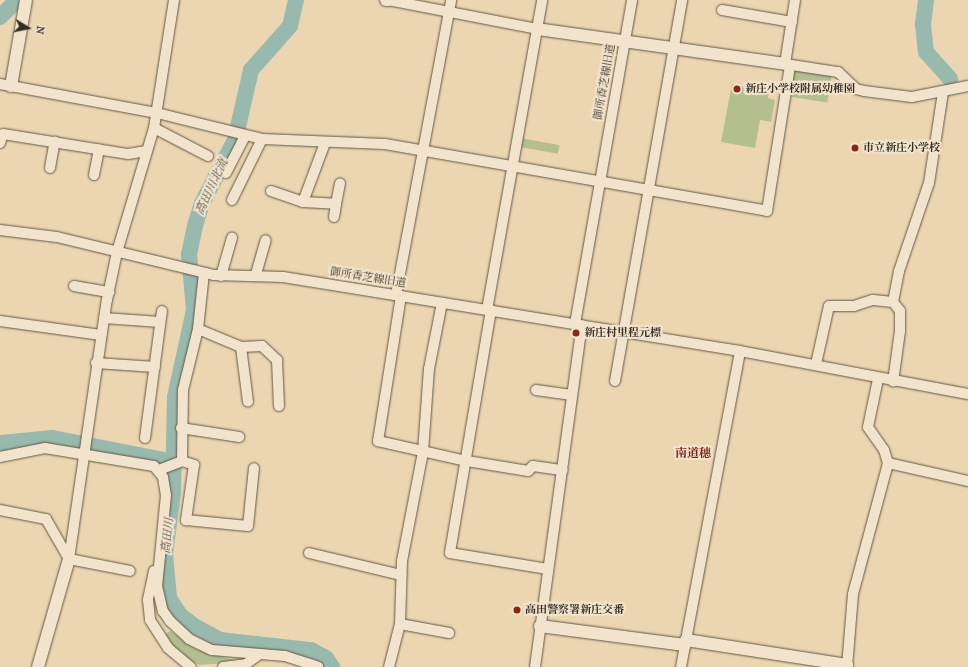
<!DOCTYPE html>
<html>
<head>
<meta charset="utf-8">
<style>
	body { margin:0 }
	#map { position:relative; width:968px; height:667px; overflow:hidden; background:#ebd6b1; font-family:"IM FELL French Canon","Noto Serif JP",serif }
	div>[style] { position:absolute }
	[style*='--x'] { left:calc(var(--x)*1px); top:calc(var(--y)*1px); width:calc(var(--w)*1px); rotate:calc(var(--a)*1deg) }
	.green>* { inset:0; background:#b3bf8f; transform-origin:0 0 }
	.river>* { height:16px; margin:-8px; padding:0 8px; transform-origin:8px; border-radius:8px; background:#98b9ad }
	.roads { filter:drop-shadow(0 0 1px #625746) drop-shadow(0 0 1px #625746) }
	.minor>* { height:10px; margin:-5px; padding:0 5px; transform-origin:5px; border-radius:5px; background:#f2e4cc }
	.tertiary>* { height:12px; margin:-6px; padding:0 6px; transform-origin:6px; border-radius:6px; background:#f2e4cc }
	.dots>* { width:11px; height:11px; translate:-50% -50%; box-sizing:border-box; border:2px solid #f2e4cc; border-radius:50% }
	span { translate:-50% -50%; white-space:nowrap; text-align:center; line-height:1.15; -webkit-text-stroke:4px #f2e4cc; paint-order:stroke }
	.street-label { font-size:11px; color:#352d23 }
	.poi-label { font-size:11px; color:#352d23; font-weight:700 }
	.left { translate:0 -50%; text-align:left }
	.water-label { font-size:12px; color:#4e5046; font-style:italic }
	.neighbourhood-label { font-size:12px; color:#7a1f14; font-weight:700 }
	.north { position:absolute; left:8px; top:8px; width:40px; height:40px; -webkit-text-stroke:3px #f2e4cc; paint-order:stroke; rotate:100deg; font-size:11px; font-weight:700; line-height:16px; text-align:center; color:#352d23 }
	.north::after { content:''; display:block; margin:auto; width:14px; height:18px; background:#352d23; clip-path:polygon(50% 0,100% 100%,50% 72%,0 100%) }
</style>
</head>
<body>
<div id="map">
	<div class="green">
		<div style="left:794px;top:70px;width:38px;height:27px;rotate:9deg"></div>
		<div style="clip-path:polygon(732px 84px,769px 91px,768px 98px,775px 100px,771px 122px,760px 120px,755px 148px,721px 142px)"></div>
		<div style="left:520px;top:138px;width:40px;height:9px;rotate:10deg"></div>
		<div style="clip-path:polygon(170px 631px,196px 649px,241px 662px,200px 665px,185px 659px,162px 636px)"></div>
	</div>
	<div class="river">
		<div style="--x:296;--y:0;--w:27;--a:103"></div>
		<div style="--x:290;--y:26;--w:59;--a:131.6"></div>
		<div style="--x:251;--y:70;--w:72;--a:102.9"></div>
		<div style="--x:235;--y:140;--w:71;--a:117.6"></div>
		<div style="--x:202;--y:203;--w:24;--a:107"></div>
		<div style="--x:195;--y:226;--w:29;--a:102"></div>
		<div style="--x:189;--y:254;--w:56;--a:84.9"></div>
		<div style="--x:194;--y:310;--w:89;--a:102.3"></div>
		<div style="--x:175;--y:397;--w:96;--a:91.2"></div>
		<div style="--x:173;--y:493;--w:62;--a:97.5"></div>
		<div style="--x:165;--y:554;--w:44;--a:84.8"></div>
		<div style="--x:169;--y:598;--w:20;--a:57"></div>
		<div style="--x:180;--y:615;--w:18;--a:38"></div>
		<div style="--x:194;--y:626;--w:30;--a:28"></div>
		<div style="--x:220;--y:640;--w:92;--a:6.3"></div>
		<div style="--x:311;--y:650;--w:17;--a:28"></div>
		<div style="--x:326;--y:658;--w:11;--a:56"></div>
		<div style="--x:926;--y:0;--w:24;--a:97"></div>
		<div style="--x:923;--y:24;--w:28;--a:84"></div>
		<div style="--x:926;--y:52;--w:36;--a:48"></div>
		<div style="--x:0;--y:17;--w:24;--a:-45"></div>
		<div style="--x:0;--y:443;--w:53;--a:-5.4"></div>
		<div style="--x:53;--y:438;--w:122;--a:11.3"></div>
	</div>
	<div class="roads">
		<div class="minor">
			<div style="--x:388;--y:0;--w:152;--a:11"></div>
			<div style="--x:795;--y:0;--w:65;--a:98.9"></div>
			<div style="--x:785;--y:64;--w:54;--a:8.6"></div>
			<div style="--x:838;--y:72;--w:25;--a:43"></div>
			<div style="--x:856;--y:89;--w:8;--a:14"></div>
			<div style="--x:864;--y:91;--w:48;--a:7.1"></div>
			<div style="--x:912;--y:97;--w:57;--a:-11.1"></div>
			<div style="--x:722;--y:10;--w:71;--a:9.7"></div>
			<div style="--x:0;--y:84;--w:160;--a:10.5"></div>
			<div style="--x:157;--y:113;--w:108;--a:13.9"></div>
			<div style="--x:262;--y:139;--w:123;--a:2.3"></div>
			<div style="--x:385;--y:144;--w:388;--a:9.9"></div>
			<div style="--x:767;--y:211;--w:148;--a:-81"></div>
			<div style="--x:154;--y:128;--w:61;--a:27.4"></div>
			<div style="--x:0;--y:143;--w:9;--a:-72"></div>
			<div style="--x:3;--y:134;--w:127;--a:9.1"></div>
			<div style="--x:128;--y:154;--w:19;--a:-9"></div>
			<div style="--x:50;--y:168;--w:27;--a:-80"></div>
			<div style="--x:226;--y:173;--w:42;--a:-62.8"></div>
			<div style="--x:94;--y:175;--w:26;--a:-79"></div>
			<div style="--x:271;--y:191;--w:34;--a:19"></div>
			<div style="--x:303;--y:202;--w:63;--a:-69.6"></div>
			<div style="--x:232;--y:200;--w:68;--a:-63.8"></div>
			<div style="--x:303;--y:202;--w:33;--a:3"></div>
			<div style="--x:336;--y:204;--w:21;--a:-79"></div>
			<div style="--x:334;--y:217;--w:13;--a:-81"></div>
			<div style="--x:0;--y:230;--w:57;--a:7"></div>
			<div style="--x:57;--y:237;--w:162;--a:13.6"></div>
			<div style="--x:214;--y:275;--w:69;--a:1.7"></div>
			<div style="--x:283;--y:277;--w:463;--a:9.2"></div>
			<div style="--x:740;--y:351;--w:232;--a:10.7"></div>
			<div style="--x:256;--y:274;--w:35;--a:-74"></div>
			<div style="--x:221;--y:276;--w:40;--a:-74"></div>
			<div style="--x:74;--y:286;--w:36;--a:10"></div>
			<div style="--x:396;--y:295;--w:300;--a:-79.4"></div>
			<div style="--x:401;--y:296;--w:147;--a:99"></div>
			<div style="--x:378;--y:441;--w:91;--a:12.7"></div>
			<div style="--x:467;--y:461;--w:62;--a:9.3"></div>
			<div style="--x:528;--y:471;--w:7;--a:-45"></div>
			<div style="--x:533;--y:466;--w:30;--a:8"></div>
			<div style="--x:893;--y:302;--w:11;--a:52"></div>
			<div style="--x:900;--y:311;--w:20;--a:90"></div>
			<div style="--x:900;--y:331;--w:51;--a:97.8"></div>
			<div style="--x:487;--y:310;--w:315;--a:-79.9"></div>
			<div style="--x:491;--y:310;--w:246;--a:99.6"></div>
			<div style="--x:450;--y:553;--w:99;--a:9.3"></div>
			<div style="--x:104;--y:318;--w:56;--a:4.1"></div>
			<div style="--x:0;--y:321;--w:102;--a:7.9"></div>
			<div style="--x:575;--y:324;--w:329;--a:-80"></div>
			<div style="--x:198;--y:329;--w:47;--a:22.7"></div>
			<div style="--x:241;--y:347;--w:21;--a:-3"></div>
			<div style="--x:262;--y:346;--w:21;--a:43"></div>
			<div style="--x:277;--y:360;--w:46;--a:87.5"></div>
			<div style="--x:241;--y:347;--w:55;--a:82.7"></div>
			<div style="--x:96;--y:363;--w:59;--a:3.9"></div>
			<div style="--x:816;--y:364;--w:59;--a:-77.4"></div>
			<div style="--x:829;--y:306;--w:25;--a:0"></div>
			<div style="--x:854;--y:306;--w:20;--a:-18"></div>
			<div style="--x:873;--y:300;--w:20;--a:6"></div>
			<div style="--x:893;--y:302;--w:32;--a:-79"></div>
			<div style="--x:899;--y:271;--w:93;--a:-71.2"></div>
			<div style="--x:929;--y:183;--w:91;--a:-81.2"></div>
			<div style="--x:615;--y:381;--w:387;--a:-80"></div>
			<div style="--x:536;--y:390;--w:36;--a:8"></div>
			<div style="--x:181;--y:428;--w:59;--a:8.8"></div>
			<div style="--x:145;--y:438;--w:128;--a:-82.4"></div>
			<div style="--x:0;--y:457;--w:46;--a:-11.3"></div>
			<div style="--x:45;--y:448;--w:110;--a:9.4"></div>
			<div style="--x:154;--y:466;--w:14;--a:51"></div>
			<div style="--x:163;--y:477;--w:18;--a:81"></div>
			<div style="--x:166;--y:495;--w:91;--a:95.6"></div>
			<div style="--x:157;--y:586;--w:26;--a:77"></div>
			<div style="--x:163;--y:611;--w:12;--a:55"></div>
			<div style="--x:170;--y:621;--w:26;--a:43"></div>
			<div style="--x:189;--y:639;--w:25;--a:26"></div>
			<div style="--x:212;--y:650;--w:73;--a:4.7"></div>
			<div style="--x:285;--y:656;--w:35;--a:18"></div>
			<div style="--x:182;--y:461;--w:13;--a:18"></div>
			<div style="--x:194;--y:465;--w:56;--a:98.3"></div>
			<div style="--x:186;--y:520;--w:62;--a:5.5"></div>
			<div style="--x:248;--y:526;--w:58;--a:-84.1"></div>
			<div style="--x:888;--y:463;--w:82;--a:12.7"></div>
			<div style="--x:159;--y:470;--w:25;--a:-21"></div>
			<div style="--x:182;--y:461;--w:71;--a:-89.2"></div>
			<div style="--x:183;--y:390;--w:63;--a:-76.2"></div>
			<div style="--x:198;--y:329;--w:56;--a:-83.9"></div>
			<div style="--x:0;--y:510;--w:47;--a:11.1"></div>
			<div style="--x:46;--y:519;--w:46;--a:60.1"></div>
			<div style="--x:69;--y:559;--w:62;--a:11.1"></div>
			<div style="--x:309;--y:553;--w:95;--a:13.4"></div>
			<div style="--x:69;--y:559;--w:262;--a:-81.7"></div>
			<div style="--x:107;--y:300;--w:49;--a:-78.2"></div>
			<div style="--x:117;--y:252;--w:129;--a:-73.4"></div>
			<div style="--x:154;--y:128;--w:130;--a:-81.1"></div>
			<div style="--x:154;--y:571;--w:30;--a:102"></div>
			<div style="--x:148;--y:600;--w:20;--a:84"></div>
			<div style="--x:150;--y:620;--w:33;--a:57"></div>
			<div style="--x:168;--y:648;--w:30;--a:40"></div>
			<div style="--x:400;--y:624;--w:50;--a:10.4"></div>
			<div style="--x:223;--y:667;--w:23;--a:-7"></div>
			<div style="--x:246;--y:664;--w:17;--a:-36"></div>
			<div style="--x:389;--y:667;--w:44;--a:-75.7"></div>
			<div style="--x:400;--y:624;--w:63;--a:-88.2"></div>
			<div style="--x:402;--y:561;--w:111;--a:-79.1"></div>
			<div style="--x:423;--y:452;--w:83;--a:-85.9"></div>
			<div style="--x:429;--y:369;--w:67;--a:-78.9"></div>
			<div style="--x:535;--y:667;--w:345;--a:-82.2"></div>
			<div style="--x:681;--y:667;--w:321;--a:-79.4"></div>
			<div style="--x:847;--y:667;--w:73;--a:-85.3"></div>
			<div style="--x:853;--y:594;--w:136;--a:-75"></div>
			<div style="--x:888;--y:463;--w:14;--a:-107"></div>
			<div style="--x:884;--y:450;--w:28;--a:-125"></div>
			<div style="--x:868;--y:427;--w:49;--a:-78.2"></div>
		</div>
		<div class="tertiary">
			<div style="--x:386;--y:0;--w:2;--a:0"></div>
			<div style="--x:537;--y:29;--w:250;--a:8"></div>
			<div style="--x:11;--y:86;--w:87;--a:-80.1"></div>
			<div style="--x:540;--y:626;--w:146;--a:7.5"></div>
			<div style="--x:686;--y:640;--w:163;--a:8.8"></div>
			<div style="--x:38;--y:667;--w:112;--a:-74"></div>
		</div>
	</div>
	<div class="dots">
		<div style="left:737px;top:89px;background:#8f2418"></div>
		<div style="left:855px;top:148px;background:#8f2418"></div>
		<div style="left:576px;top:333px;background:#8f2418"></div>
		<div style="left:517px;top:610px;background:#8f2418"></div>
	</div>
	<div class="street-label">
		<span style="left:605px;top:82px;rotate:-80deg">御所香芝線旧道</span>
		<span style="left:368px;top:278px;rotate:9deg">御所香芝線旧道</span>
	</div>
	<div class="poi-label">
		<span class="left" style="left:745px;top:89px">新庄小学校附属幼稚園</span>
		<span class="left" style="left:863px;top:148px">市立新庄小学校</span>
		<span class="left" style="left:584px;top:333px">新庄村里程元標</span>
		<span class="left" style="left:525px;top:610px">高田警察署新庄交番</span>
	</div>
	<div class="water-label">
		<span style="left:212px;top:187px;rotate:-65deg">高田川北流</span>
		<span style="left:168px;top:536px;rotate:-84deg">高田川</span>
	</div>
	<div class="neighbourhood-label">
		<span style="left:693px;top:454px">南道穗</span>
	</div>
	<div class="north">N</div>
</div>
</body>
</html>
